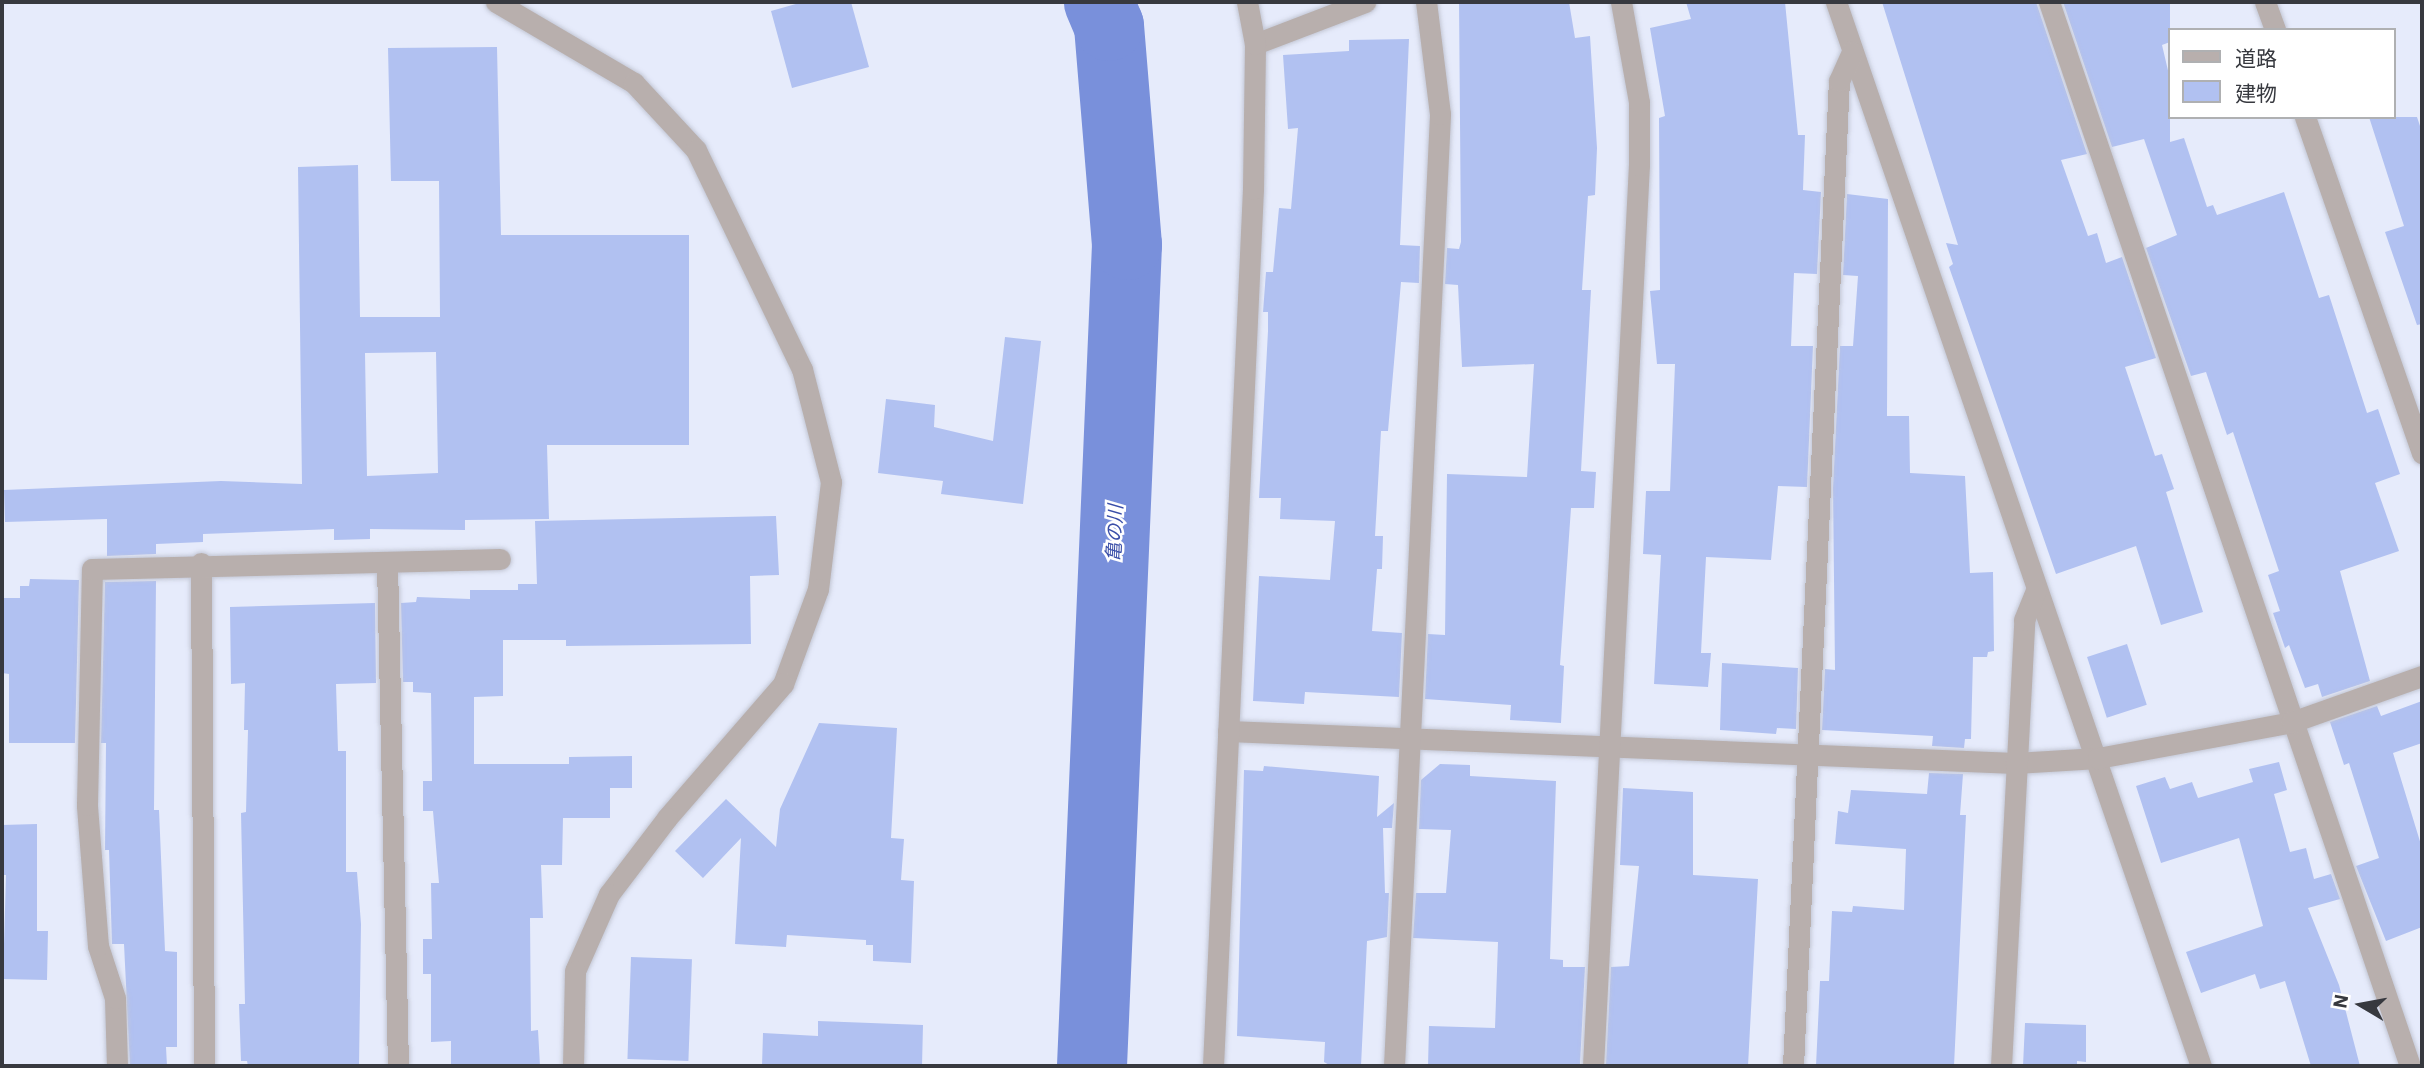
<!DOCTYPE html>
<html>
<head>
<meta charset="utf-8">
<style>
	body { margin:0 }
	#map { position:relative; width:2424px; height:1068px; overflow:hidden; background:#e6ebfb; font-family:"IBM Plex Sans","Noto Sans JP",sans-serif }
	div>[style] { position:absolute }
	[style*='--x'] { left:calc(var(--x)*1px); top:calc(var(--y)*1px); width:calc(var(--w)*1px); rotate:calc(var(--a)*1deg) }
	.river>* { height:70px; margin:-35px; padding:0 35px; transform-origin:35px; border-radius:35px; background:#7990db }
	.building>* { inset:0; background:#b1c1f1; transform-origin:0 0 }
	.roads { filter:drop-shadow(0 0 2px #c3c7d5) drop-shadow(0 0 2px #c3c7d5) }
	.minor>* { height:21px; margin:-10.5px; padding:0 10.5px; transform-origin:10.5px; border-radius:10.5px; background:#b8afad }
	span { translate:-50% -50%; white-space:nowrap; text-align:center; line-height:1.15; -webkit-text-stroke:5px #fff; paint-order:stroke }
	.water-label { font-size:19px; color:#3a4ea8; font-style:italic }
	.frame { position:absolute; inset:0; border:4px solid #37393f; pointer-events:none }
	.legend { position:absolute; left:2168px; top:28px; width:228px; height:91px; box-sizing:border-box; background:#fff; border:2px solid #afb0b2; margin:0; padding:9px 12px; list-style:none; font-size:21px; color:#37393f }
	.legend li { display:flex; align-items:center; gap:14px; height:35px }
	.legend b { width:35px; border:2px solid #afb0b2 }
	.north { position:absolute; left:2326px; top:970px; width:70px; height:70px; -webkit-text-stroke:5px #fff; paint-order:stroke; rotate:280deg; font-size:19px; font-weight:700; line-height:28px; text-align:center; color:#37393f }
	.north::after { content:''; display:block; margin:auto; width:24px; height:32px; background:#37393f; clip-path:polygon(50% 0,100% 100%,50% 72%,0 100%) }
</style>
</head>
<body>
<div id="map">
	<div class="river">
		<div style="--x:1092;--y:1066;--w:822;--a:-87.56"></div>
		<div style="--x:1127;--y:245;--w:220;--a:-94.7"></div>
		<div style="--x:1109;--y:26;--w:26;--a:-113"></div>
	</div>
	<div class="building">
		<div style="clip-path:polygon(803px 2px,851px 2px,869px 67px,792px 88px,771px 11px)"></div>
		<div style="clip-path:polygon(1459px 2px,1569px 2px,1575px 38px,1590px 36px,1597px 148px,1595px 195px,1588px 196px,1582px 290px,1591px 290px,1581px 471px,1596px 472px,1594px 508px,1571px 508px,1560px 665px,1564px 666px,1561px 723px,1510px 720px,1511px 705px,1425px 699px,1428px 634px,1445px 635px,1447px 474px,1527px 477px,1534px 364px,1462px 367px,1458px 285px,1445px 284px,1447px 248px,1459px 249px,1461px 242px)"></div>
		<div style="clip-path:polygon(1686px 2px,1785px 2px,1798px 135px,1805px 135px,1803px 190px,1821px 192px,1817px 274px,1794px 273px,1791px 346px,1813px 346px,1807px 487px,1778px 486px,1771px 560px,1706px 557px,1701px 653px,1711px 653px,1708px 687px,1654px 684px,1661px 555px,1643px 554px,1646px 491px,1670px 491px,1675px 364px,1657px 364px,1650px 291px,1660px 290px,1659px 118px,1665px 116px,1650px 28px,1691px 19px)"></div>
		<div style="clip-path:polygon(1882px 2px,2036px 2px,2087px 154px,2061px 160px,2088px 236px,2097px 233px,2106px 263px,2122px 257px,2156px 358px,2125px 367px,2155px 456px,2162px 454px,2174px 489px,2166px 492px,2203px 612px,2161px 625px,2136px 546px,2056px 574px,1949px 267px,1953px 264px,1946px 243px,1958px 245px)"></div>
		<div style="clip-path:polygon(2063px 2px,2170px 2px,2170px 42px,2162px 45px,2170px 79px,2170px 142px,2184px 138px,2207px 207px,2213px 205px,2217px 215px,2284px 192px,2319px 298px,2329px 295px,2367px 413px,2378px 409px,2400px 474px,2375px 483px,2399px 551px,2340px 571px,2370px 681px,2322px 697px,2318px 684px,2305px 688px,2289px 645px,2285px 648px,2273px 613px,2280px 611px,2268px 575px,2279px 571px,2233px 432px,2227px 435px,2206px 372px,2191px 376px,2146px 248px,2177px 235px,2144px 139px,2112px 147px)"></div>
		<div style="clip-path:polygon(1409px 39px,1400px 245px,1420px 246px,1419px 283px,1401px 282px,1388px 431px,1381px 431px,1375px 536px,1383px 536px,1382px 569px,1377px 569px,1372px 631px,1402px 633px,1399px 697px,1305px 692px,1304px 704px,1253px 701px,1259px 576px,1330px 580px,1335px 521px,1280px 519px,1281px 498px,1259px 498px,1268px 331px,1268px 312px,1263px 312px,1266px 272px,1273px 272px,1279px 208px,1291px 209px,1298px 128px,1288px 129px,1283px 55px,1349px 51px,1349px 40px)"></div>
		<div style="clip-path:polygon(evenodd,497px 47px,501px 235px,689px 235px,689px 445px,547px 445px,549px 519px,465px 520px,465px 530px,370px 529px,370px 539px,334px 540px,334px 529px,203px 534px,203px 542px,156px 544px,156px 554px,107px 556px,107px 519px,5px 522px,4px 490px,221px 481px,302px 484px,298px 167px,358px 165px,360px 317px,440px 317px,439px 181px,391px 181px,388px 48px,497px 47px,436px 352px,438px 473px,367px 476px,365px 353px,436px 352px)"></div>
		<div style="clip-path:polygon(2369px 117px,2417px 117px,2422px 132px,2422px 324px,2417px 325px,2385px 232px,2404px 226px)"></div>
		<div style="clip-path:polygon(1847px 194px,1888px 199px,1887px 416px,1909px 416px,1910px 473px,1965px 476px,1970px 573px,1993px 572px,1994px 651px,1988px 652px,1987px 657px,1973px 657px,1971px 739px,1965px 739px,1964px 748px,1932px 746px,1933px 736px,1822px 730px,1825px 669px,1835px 670px,1833px 488px,1840px 346px,1853px 346px,1858px 276px,1843px 275px)"></div>
		<div style="clip-path:polygon(1005px 337px,1041px 341px,1023px 504px,941px 494px,943px 481px,878px 473px,886px 399px,935px 405px,934px 427px,993px 441px)"></div>
		<div style="clip-path:polygon(776px 516px,779px 575px,750px 576px,751px 644px,566px 646px,566px 640px,503px 640px,503px 696px,474px 697px,474px 764px,569px 764px,569px 757px,632px 756px,632px 788px,610px 788px,610px 818px,563px 818px,562px 865px,541px 865px,543px 918px,530px 918px,531px 1031px,538px 1030px,540px 1066px,451px 1066px,451px 1041px,431px 1042px,431px 974px,423px 974px,423px 939px,432px 939px,431px 883px,439px 883px,433px 811px,423px 811px,423px 781px,432px 781px,431px 693px,413px 692px,413px 682px,403px 682px,401px 603px,416px 602px,417px 597px,470px 599px,470px 590px,518px 590px,518px 584px,537px 584px,535px 521px)"></div>
		<div style="clip-path:polygon(30px 579px,79px 580px,75px 743px,9px 743px,9px 674px,2px 673px,2px 598px,20px 598px,20px 586px,29px 586px)"></div>
		<div style="clip-path:polygon(156px 581px,154px 810px,159px 810px,165px 951px,177px 952px,177px 1047px,166px 1047px,167px 1066px,130px 1066px,124px 944px,112px 944px,109px 850px,105px 850px,106px 743px,101px 743px,105px 582px)"></div>
		<div style="clip-path:polygon(375px 603px,376px 683px,336px 684px,338px 751px,346px 751px,346px 872px,357px 872px,361px 924px,359px 1066px,248px 1066px,247px 1061px,241px 1061px,239px 1004px,245px 1004px,241px 813px,246px 812px,248px 730px,244px 730px,245px 683px,231px 684px,230px 607px)"></div>
		<div style="left:2127px;top:644px;width:64px;height:42px;rotate:72deg"></div>
		<div style="clip-path:polygon(1722px 663px,1798px 668px,1796px 729px,1777px 728px,1776px 734px,1720px 730px)"></div>
		<div style="clip-path:polygon(2422px 701px,2422px 743px,2393px 753px,2422px 848px,2422px 927px,2386px 941px,2356px 866px,2379px 858px,2349px 763px,2344px 765px,2330px 722px,2377px 706px,2381px 716px)"></div>
		<div style="clip-path:polygon(819px 723px,897px 728px,891px 838px,904px 839px,901px 880px,914px 881px,911px 963px,873px 961px,873px 945px,866px 945px,866px 940px,787px 935px,786px 947px,735px 944px,741px 838px,703px 878px,675px 851px,726px 799px,776px 847px,780px 809px)"></div>
		<div style="clip-path:polygon(2279px 762px,2287px 790px,2274px 794px,2290px 852px,2306px 848px,2314px 879px,2331px 874px,2340px 899px,2308px 908px,2339px 985px,2360px 1066px,2311px 1066px,2285px 981px,2260px 989px,2255px 974px,2201px 993px,2186px 952px,2263px 926px,2239px 838px,2161px 863px,2136px 786px,2165px 777px,2170px 789px,2192px 782px,2198px 798px,2253px 782px,2249px 769px)"></div>
		<div style="clip-path:polygon(1440px 764px,1470px 765px,1470px 776px,1556px 781px,1550px 959px,1563px 960px,1563px 967px,1585px 967px,1580px 1064px,1428px 1066px,1429px 1026px,1495px 1028px,1498px 942px,1413px 938px,1416px 893px,1446px 893px,1451px 830px,1419px 829px,1421px 780px)"></div>
		<div style="clip-path:polygon(1264px 766px,1379px 776px,1377px 817px,1394px 803px,1392px 828px,1383px 828px,1385px 893px,1389px 893px,1387px 937px,1367px 941px,1361px 1066px,1331px 1066px,1324px 1062px,1325px 1042px,1237px 1036px,1244px 770px,1263px 771px)"></div>
		<div style="clip-path:polygon(1929px 773px,1963px 774px,1960px 815px,1966px 815px,1954px 1066px,1816px 1066px,1820px 981px,1829px 981px,1832px 911px,1852px 912px,1853px 906px,1904px 910px,1906px 849px,1835px 844px,1838px 811px,1848px 813px,1851px 790px,1927px 794px)"></div>
		<div style="clip-path:polygon(1623px 788px,1693px 792px,1693px 875px,1758px 879px,1748px 1066px,1606px 1064px,1611px 967px,1629px 966px,1639px 866px,1620px 865px)"></div>
		<div style="clip-path:polygon(37px 824px,37px 931px,48px 931px,47px 980px,3px 979px,6px 875px,2px 875px,2px 825px)"></div>
		<div style="left:631px;top:957px;width:61px;height:102px;rotate:2deg"></div>
		<div style="clip-path:polygon(818px 1021px,923px 1025px,922px 1066px,762px 1066px,763px 1033px,818px 1036px)"></div>
		<div style="clip-path:polygon(2025px 1023px,2086px 1025px,2086px 1062px,2077px 1061px,2077px 1066px,2023px 1066px)"></div>
	</div>
	<div class="roads">
		<div class="minor">
			<div style="--x:496;--y:2;--w:160;--a:30.4"></div>
			<div style="--x:634;--y:83;--w:91;--a:47.2"></div>
			<div style="--x:696;--y:150;--w:243;--a:64.2"></div>
			<div style="--x:802;--y:369;--w:117;--a:75.6"></div>
			<div style="--x:831;--y:482;--w:108;--a:96.9"></div>
			<div style="--x:818;--y:589;--w:101;--a:110.2"></div>
			<div style="--x:783;--y:684;--w:177;--a:130.9"></div>
			<div style="--x:667;--y:818;--w:96;--a:127.3"></div>
			<div style="--x:609;--y:894;--w:84;--a:113.8"></div>
			<div style="--x:575;--y:971;--w:95;--a:91.2"></div>
			<div style="--x:1836;--y:2;--w:1125;--a:71.07"></div>
			<div style="--x:2049;--y:2;--w:1124;--a:71.26"></div>
			<div style="--x:2265;--y:2;--w:30;--a:70"></div>
			<div style="--x:1255;--y:44;--w:118;--a:-20.9"></div>
			<div style="--x:2305;--y:117;--w:356;--a:70.8"></div>
			<div style="--x:201;--y:563;--w:503;--a:89.66"></div>
			<div style="--x:387;--y:563;--w:503;--a:88.75"></div>
			<div style="--x:1228;--y:731;--w:788;--a:2.33"></div>
			<div style="--x:2015;--y:763;--w:83;--a:-3.4"></div>
			<div style="--x:2098;--y:758;--w:197;--a:-10.5"></div>
			<div style="--x:2292;--y:722;--w:138;--a:-19.5"></div>
			<div style="--x:117;--y:1066;--w:68;--a:-91.7"></div>
			<div style="--x:115;--y:998;--w:55;--a:-108.1"></div>
			<div style="--x:98;--y:946;--w:141;--a:-94.5"></div>
			<div style="--x:87;--y:805;--w:236;--a:-88.8"></div>
			<div style="--x:92;--y:569;--w:408;--a:-1.4"></div>
			<div style="--x:1213;--y:1066;--w:878;--a:-87.39"></div>
			<div style="--x:1253;--y:189;--w:145;--a:-89.2"></div>
			<div style="--x:1255;--y:44;--w:43;--a:-100.8"></div>
			<div style="--x:1394;--y:1066;--w:953;--a:-87.23"></div>
			<div style="--x:1440;--y:114;--w:113;--a:-97.1"></div>
			<div style="--x:1593;--y:1066;--w:902;--a:-87.08"></div>
			<div style="--x:1639;--y:165;--w:63;--a:-90"></div>
			<div style="--x:1639;--y:102;--w:102;--a:-100.2"></div>
			<div style="--x:1793;--y:1066;--w:986;--a:-87.33"></div>
			<div style="--x:1839;--y:81;--w:32;--a:-66"></div>
			<div style="--x:2001;--y:1066;--w:447;--a:-87"></div>
			<div style="--x:2024;--y:620;--w:32;--a:-68"></div>
		</div>
	</div>
	<div class="water-label">
		<span style="left:1115px;top:533px;rotate:-88deg">亀の川</span>
	</div>
	<div class="frame"></div>
	<ul class="legend">
	<li><b style="height:9px;background:#b8afad"></b>道路</li>
	<li><b style="height:19px;background:#b1c1f1"></b>建物</li>
	</ul>
	<div class="north">N</div>
</div>
</body>
</html>
